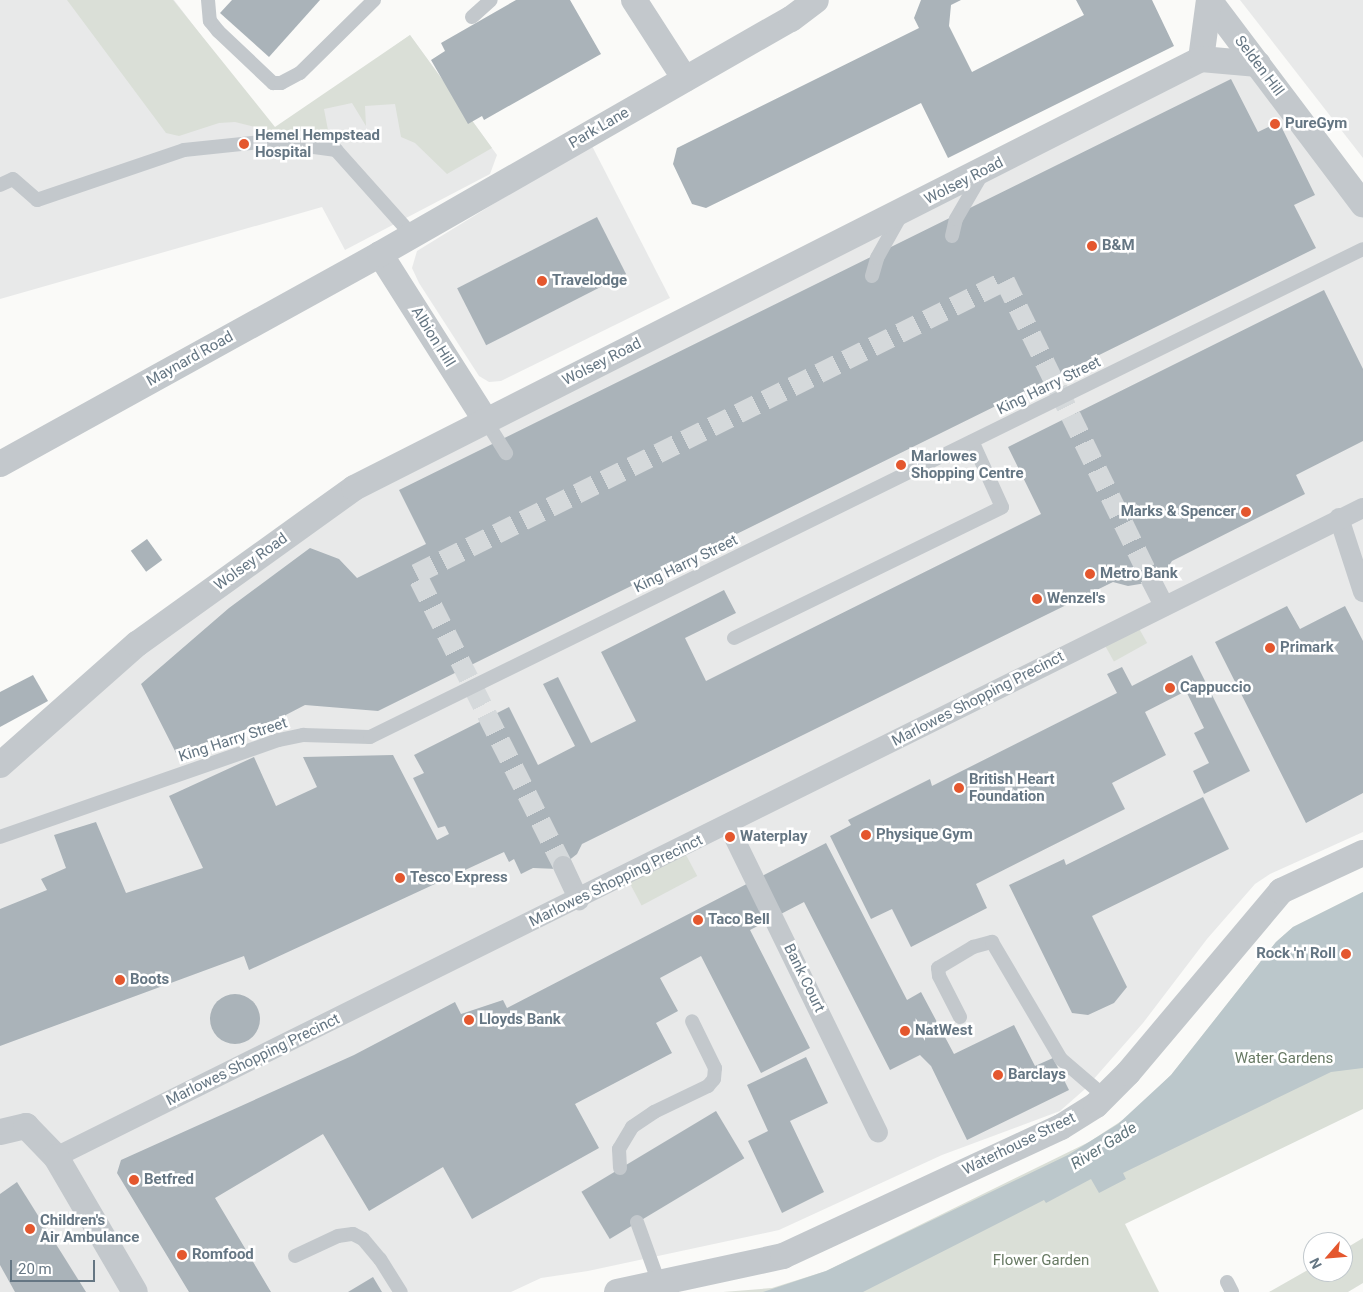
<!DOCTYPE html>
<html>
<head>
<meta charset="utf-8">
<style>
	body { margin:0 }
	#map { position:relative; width:1363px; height:1292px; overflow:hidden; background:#fafaf8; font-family:Roboto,sans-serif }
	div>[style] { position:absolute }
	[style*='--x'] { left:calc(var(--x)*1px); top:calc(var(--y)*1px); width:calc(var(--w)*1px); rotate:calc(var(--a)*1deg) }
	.built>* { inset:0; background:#e8e9e9 }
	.green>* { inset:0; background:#dadfd7; transform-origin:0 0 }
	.water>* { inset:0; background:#bbc7cb }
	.building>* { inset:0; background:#aab3b9; transform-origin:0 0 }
	.round { border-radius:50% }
	.pedestrian-tunnel>* { height:20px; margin-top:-10px; transform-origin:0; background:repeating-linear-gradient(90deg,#d5d9db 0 20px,transparent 0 30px) }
	.service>* { height:14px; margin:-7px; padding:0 7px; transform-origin:7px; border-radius:7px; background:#c3c8cc }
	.pedestrian>* { height:20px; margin:-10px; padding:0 10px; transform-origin:10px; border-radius:10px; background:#c3c8cc }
	.minor>* { height:26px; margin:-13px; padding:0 13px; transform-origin:13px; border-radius:13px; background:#c3c8cc }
	.dots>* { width:14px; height:14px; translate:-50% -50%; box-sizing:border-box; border:2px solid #fff; border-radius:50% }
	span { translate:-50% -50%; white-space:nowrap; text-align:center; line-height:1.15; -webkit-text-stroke:5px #fff; paint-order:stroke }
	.street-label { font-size:15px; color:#657683 }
	.poi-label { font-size:15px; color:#657683; font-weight:700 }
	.left { translate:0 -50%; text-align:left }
	.right { translate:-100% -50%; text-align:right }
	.park-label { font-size:15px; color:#687a64 }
	.water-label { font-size:16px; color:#60757c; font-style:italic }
	.north { position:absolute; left:1303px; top:1232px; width:50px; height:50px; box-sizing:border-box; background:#fff; border:1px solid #c1c8cd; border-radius:50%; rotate:243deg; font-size:14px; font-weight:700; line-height:20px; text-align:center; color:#657683 }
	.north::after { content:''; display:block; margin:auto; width:18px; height:22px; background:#e4572e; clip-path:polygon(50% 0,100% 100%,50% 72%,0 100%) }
	.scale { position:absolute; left:10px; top:1260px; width:85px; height:22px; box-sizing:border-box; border:2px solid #657683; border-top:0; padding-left:6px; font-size:15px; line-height:18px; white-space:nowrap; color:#657683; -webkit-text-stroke:4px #fff; paint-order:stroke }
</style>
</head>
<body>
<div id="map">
	<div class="built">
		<div style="clip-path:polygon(0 0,174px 0,275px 132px,410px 35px,497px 155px,490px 174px,345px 250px,322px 207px,0 299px)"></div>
		<div style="clip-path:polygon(1240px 0,1363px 0,1363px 158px)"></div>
		<div style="clip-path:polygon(1201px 59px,1258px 64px,1363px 204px,1363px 832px,1270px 874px,1255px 884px,1207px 939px,1143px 1023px,1085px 1089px,1060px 1111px,942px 1155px,779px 1230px,588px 1271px,541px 1278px,511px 1292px,0 1292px,0 765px,354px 488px)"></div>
		<div style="clip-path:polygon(591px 144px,670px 298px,501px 381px,489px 382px,479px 376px,419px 283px,412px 268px,417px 251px)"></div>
	</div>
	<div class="green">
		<div style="clip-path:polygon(67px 0,173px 0,275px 127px,410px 35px,492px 148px,447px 174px,415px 143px,401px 137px,395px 104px,365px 106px,366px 126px,352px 103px,324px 109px,328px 130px,275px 132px,235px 122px,219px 123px,179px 136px,166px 133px)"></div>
		<div style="left:1136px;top:623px;width:23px;height:38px;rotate:61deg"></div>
		<div style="left:685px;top:853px;width:26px;height:63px;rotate:62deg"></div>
		<div style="clip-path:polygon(1363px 892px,1363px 1109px,1125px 1224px,1159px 1292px,723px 1292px,772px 1288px,826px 1271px,1089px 1142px,1132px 1114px,1171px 1075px,1276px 942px,1293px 927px)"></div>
		<div style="clip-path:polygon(1363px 1238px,1363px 1283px,1348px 1292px,1269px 1292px,1313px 1267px,1313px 1272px,1343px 1272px,1343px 1250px)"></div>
	</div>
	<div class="water">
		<div style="clip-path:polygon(1363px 892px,1363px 1068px,1331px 1072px,1123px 1173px,1126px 1179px,1099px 1193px,1091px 1179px,1046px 1203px,1044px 1200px,863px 1292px,763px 1292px,826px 1271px,1068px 1155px,1118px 1124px,1171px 1075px,1276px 942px,1293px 927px)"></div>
	</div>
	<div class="building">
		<div style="clip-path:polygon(232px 0,320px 0,269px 57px,220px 13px)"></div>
		<div style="clip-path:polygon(516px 0,570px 0,601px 54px,484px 120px,482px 116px,468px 124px,431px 60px,445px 51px,441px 43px)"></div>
		<div style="clip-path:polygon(921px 0,961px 0,951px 5px,949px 26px,972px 72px,1084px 15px,1076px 0,1152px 0,1174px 46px,948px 158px,921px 103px,706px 208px,692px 204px,673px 164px,677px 148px,919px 28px,914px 18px)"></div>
		<div style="clip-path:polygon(1231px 79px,1258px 132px,1279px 122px,1315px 195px,1294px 205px,1316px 248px,378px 711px,305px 705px,278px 719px,176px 753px,141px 684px,229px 608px,310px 548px,339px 559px,357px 578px,426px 544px,399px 490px)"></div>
		<div style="left:597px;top:217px;width:64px;height:157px;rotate:63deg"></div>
		<div style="clip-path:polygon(1324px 290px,1363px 369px,1363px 441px,1296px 475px,1305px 494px,1172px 561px,1163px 575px,1152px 582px,1128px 586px,1113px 582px,582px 844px,577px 854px,558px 869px,533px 868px,521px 874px,514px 859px,509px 862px,504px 852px,249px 970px,244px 956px,0 1046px,0 909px,47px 890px,41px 879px,66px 868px,54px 835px,96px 822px,126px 893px,203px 868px,169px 796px,254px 757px,276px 806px,317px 787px,303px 757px,393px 755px,437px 840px,449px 834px,445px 826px,438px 828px,413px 778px,424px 773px,414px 755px,509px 707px,538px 765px,575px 746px,543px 684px,558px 677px,591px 743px,636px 721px,601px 652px,724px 590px,736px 613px,685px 638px,706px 681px,1041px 514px,1008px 447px)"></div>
		<div style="left:147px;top:539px;width:26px;height:20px;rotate:54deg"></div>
		<div style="clip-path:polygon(1287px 606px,1300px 629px,1345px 606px,1363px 641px,1363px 793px,1306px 823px,1215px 642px)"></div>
		<div style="clip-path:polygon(1192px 655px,1250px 771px,1204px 794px,1193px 771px,1209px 763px,1194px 733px,1204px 728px,1186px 691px,1145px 712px,1166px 755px,1112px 783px,1125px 809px,976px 884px,987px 908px,911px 947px,892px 909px,871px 919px,830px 836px,851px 825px,848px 820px,930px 779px,932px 786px,1117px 693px,1107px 674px,1122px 667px,1132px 686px)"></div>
		<div style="clip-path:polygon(33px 675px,48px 701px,0 727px,0 692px)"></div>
		<div style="clip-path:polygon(1203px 797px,1229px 849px,1092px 916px,1127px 987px,1114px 1003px,1088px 1015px,1072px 1013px,1009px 885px,1064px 859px,1066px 865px)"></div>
		<div style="clip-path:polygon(826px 843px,907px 1000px,921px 992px,954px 1054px,1014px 1025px,1035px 1066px,1053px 1058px,1069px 1090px,967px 1140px,931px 1066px,920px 1055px,890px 1070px,804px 902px,750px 930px,810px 1048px,761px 1073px,701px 956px,660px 978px,678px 1011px,656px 1023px,672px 1053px,575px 1104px,599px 1148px,472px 1219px,443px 1167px,369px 1211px,323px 1134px,215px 1198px,271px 1292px,189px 1292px,117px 1173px,121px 1160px,354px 1055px,455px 1002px,461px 1014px,503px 1000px,507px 1008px)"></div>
		<div class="round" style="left:210px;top:994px;width:50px;height:50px"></div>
		<div style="clip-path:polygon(806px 1057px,828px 1103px,790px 1121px,824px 1192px,782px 1213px,748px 1141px,768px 1131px,747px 1085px)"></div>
		<div style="left:716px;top:1111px;width:55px;height:157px;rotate:59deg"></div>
		<div style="clip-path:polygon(17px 1182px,86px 1292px,15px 1292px,0 1265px,0 1194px)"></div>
		<div style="clip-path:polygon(373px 1277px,382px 1292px,348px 1292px)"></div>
	</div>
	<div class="pedestrian-tunnel">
		<div style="--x:563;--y:866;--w:327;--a:-116.7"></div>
		<div style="--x:416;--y:574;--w:658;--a:-26.45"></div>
		<div style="--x:1005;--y:281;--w:335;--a:64"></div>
	</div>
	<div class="service">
		<div style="--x:208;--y:0;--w:21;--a:85"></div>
		<div style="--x:210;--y:21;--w:13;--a:51"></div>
		<div style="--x:218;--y:31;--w:76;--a:43.4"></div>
		<div style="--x:273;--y:83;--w:8;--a:0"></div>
		<div style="--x:281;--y:83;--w:21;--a:-28"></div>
		<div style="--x:300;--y:73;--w:104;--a:-44.6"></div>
		<div style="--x:472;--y:17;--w:25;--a:-42"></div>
		<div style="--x:0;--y:185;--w:14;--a:-25"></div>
		<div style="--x:13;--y:179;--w:32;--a:41"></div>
		<div style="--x:37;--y:200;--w:155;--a:-18.8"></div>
		<div style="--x:184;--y:150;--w:85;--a:-6"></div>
		<div style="--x:269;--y:141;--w:68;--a:7.7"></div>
		<div style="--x:336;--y:150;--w:114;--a:48.2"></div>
		<div style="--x:952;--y:236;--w:17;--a:-77"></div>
		<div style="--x:956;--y:219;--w:52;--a:-60"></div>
		<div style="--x:872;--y:276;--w:19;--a:-74"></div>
		<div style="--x:877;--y:258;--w:49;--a:-60.8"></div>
		<div style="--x:486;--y:421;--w:38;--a:58"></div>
		<div style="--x:734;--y:638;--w:298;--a:-26"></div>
		<div style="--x:1002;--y:507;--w:72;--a:-114.4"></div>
		<div style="--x:0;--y:837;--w:295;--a:-19.2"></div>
		<div style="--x:279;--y:740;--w:25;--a:-12"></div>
		<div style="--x:303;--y:735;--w:67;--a:1.7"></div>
		<div style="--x:370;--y:737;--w:1106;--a:-26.17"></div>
		<div style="--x:960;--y:1017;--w:46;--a:-117.1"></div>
		<div style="--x:939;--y:976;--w:8;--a:-97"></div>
		<div style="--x:938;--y:968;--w:41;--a:-31"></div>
		<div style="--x:973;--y:947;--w:20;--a:-15"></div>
		<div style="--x:992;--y:942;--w:136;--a:59.5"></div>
		<div style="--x:1061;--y:1059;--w:57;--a:40.7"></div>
		<div style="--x:620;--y:1168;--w:19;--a:-93"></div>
		<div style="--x:619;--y:1149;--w:26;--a:-59"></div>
		<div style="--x:632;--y:1127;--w:27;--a:-34"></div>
		<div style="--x:654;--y:1112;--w:60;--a:-25.7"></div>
		<div style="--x:708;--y:1086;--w:9;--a:-49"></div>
		<div style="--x:714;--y:1079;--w:11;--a:-85"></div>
		<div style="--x:715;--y:1068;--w:52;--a:-116.1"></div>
		<div style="--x:637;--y:1222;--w:65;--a:70.2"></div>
		<div style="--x:295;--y:1256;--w:47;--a:-24.9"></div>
		<div style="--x:338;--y:1236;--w:15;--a:-8"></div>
		<div style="--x:353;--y:1234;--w:11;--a:27"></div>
		<div style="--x:363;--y:1239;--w:26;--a:50"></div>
		<div style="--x:380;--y:1259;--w:39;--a:58"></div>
		<div style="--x:1227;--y:1282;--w:11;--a:63"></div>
	</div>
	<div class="pedestrian">
		<div style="--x:1339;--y:518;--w:78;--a:72"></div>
		<div style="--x:1152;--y:582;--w:27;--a:63"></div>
		<div style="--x:728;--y:825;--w:342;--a:64"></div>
		<div style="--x:563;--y:866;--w:38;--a:65"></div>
		<div style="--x:56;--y:1157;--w:1459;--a:-26.41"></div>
	</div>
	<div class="minor">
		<div style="--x:634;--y:0;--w:94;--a:57.2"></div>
		<div style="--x:1209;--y:0;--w:256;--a:53"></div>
		<div style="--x:1201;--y:59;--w:60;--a:-82.3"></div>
		<div style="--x:380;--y:254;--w:198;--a:57.6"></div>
		<div style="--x:0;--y:464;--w:434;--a:-28.9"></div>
		<div style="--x:380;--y:254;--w:473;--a:-29.8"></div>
		<div style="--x:791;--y:19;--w:31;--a:-37"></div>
		<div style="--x:0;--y:765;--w:183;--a:-41.5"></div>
		<div style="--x:137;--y:644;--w:267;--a:-35.7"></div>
		<div style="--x:354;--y:488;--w:949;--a:-26.86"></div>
		<div style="--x:1201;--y:59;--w:57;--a:5"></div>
		<div style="--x:0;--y:1132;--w:27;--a:-13"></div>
		<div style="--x:26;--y:1126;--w:43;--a:45.9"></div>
		<div style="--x:56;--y:1157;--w:156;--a:59.7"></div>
		<div style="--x:617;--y:1292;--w:170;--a:-12.2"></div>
		<div style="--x:783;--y:1256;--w:306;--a:-24.9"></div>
		<div style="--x:1061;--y:1127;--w:41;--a:-32.2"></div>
		<div style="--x:1096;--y:1105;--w:45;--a:-45"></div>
		<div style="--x:1128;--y:1073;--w:238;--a:-49.9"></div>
		<div style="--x:1281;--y:891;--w:90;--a:-24.9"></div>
	</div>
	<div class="dots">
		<div style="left:1275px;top:124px;background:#e4572e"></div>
		<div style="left:244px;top:144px;background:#e4572e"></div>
		<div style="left:1092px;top:246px;background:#e4572e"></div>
		<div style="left:542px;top:281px;background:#e4572e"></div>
		<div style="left:901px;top:465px;background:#e4572e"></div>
		<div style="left:1246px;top:512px;background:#e4572e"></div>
		<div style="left:1090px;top:574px;background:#e4572e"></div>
		<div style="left:1037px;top:599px;background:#e4572e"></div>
		<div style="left:1270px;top:648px;background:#e4572e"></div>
		<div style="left:1170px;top:688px;background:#e4572e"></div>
		<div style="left:959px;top:788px;background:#e4572e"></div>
		<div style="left:866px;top:835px;background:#e4572e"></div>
		<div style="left:730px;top:837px;background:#e4572e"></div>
		<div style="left:400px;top:878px;background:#e4572e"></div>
		<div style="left:698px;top:920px;background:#e4572e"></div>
		<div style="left:1346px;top:954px;background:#e4572e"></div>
		<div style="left:120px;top:980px;background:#e4572e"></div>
		<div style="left:469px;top:1020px;background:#e4572e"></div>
		<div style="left:905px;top:1031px;background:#e4572e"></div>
		<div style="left:998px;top:1075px;background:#e4572e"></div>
		<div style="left:134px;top:1180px;background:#e4572e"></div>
		<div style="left:30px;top:1229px;background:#e4572e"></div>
		<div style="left:182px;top:1255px;background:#e4572e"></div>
	</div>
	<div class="street-label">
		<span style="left:1259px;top:66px;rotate:53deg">Selden Hill</span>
		<span style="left:599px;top:128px;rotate:-30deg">Park Lane</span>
		<span style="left:964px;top:181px;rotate:-27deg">Wolsey Road</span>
		<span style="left:433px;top:337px;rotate:58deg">Albion Hill</span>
		<span style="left:190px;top:359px;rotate:-29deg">Maynard Road</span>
		<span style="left:602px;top:362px;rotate:-27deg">Wolsey Road</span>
		<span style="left:1049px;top:386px;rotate:-26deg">King Harry Street</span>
		<span style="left:251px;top:562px;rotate:-36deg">Wolsey Road</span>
		<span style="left:686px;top:564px;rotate:-26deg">King Harry Street</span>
		<span style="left:978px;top:699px;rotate:-27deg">Marlowes Shopping Precinct</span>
		<span style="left:233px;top:740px;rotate:-18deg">King Harry Street</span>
		<span style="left:616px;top:881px;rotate:-26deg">Marlowes Shopping Precinct</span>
		<span style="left:804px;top:978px;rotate:64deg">Bank Court</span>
		<span style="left:253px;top:1060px;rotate:-26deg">Marlowes Shopping Precinct</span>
		<span style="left:1019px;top:1144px;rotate:-26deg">Waterhouse Street</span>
	</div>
	<div class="poi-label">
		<span class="left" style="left:1285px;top:124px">PureGym</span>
		<span class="left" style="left:255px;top:144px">Hemel Hempstead<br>Hospital</span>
		<span class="left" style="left:1102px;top:246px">B&amp;M</span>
		<span class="left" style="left:552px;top:281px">Travelodge</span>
		<span class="left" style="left:911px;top:465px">Marlowes<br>Shopping Centre</span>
		<span class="right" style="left:1236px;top:512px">Marks &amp; Spencer</span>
		<span class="left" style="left:1100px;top:574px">Metro Bank</span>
		<span class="left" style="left:1047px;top:599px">Wenzel's</span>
		<span class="left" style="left:1280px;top:648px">Primark</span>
		<span class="left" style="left:1180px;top:688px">Cappuccio</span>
		<span class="left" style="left:969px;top:788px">British Heart<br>Foundation</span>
		<span class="left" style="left:876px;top:835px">Physique Gym</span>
		<span class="left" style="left:740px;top:837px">Waterplay</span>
		<span class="left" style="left:410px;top:878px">Tesco Express</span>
		<span class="left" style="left:708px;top:920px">Taco Bell</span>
		<span class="right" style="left:1336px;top:954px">Rock 'n' Roll</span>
		<span class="left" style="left:130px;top:980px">Boots</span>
		<span class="left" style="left:479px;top:1020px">Lloyds Bank</span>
		<span class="left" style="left:915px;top:1031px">NatWest</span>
		<span class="left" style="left:1008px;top:1075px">Barclays</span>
		<span class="left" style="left:144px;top:1180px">Betfred</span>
		<span class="left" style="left:40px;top:1229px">Children's<br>Air Ambulance</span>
		<span class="left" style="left:192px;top:1255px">Romfood</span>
	</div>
	<div class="park-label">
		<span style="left:1284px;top:1059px">Water Gardens</span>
		<span style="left:1041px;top:1261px">Flower Garden</span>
	</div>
	<div class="water-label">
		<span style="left:1104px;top:1146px;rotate:-32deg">River Gade</span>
	</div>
	<div class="north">N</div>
	<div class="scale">20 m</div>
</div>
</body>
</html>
